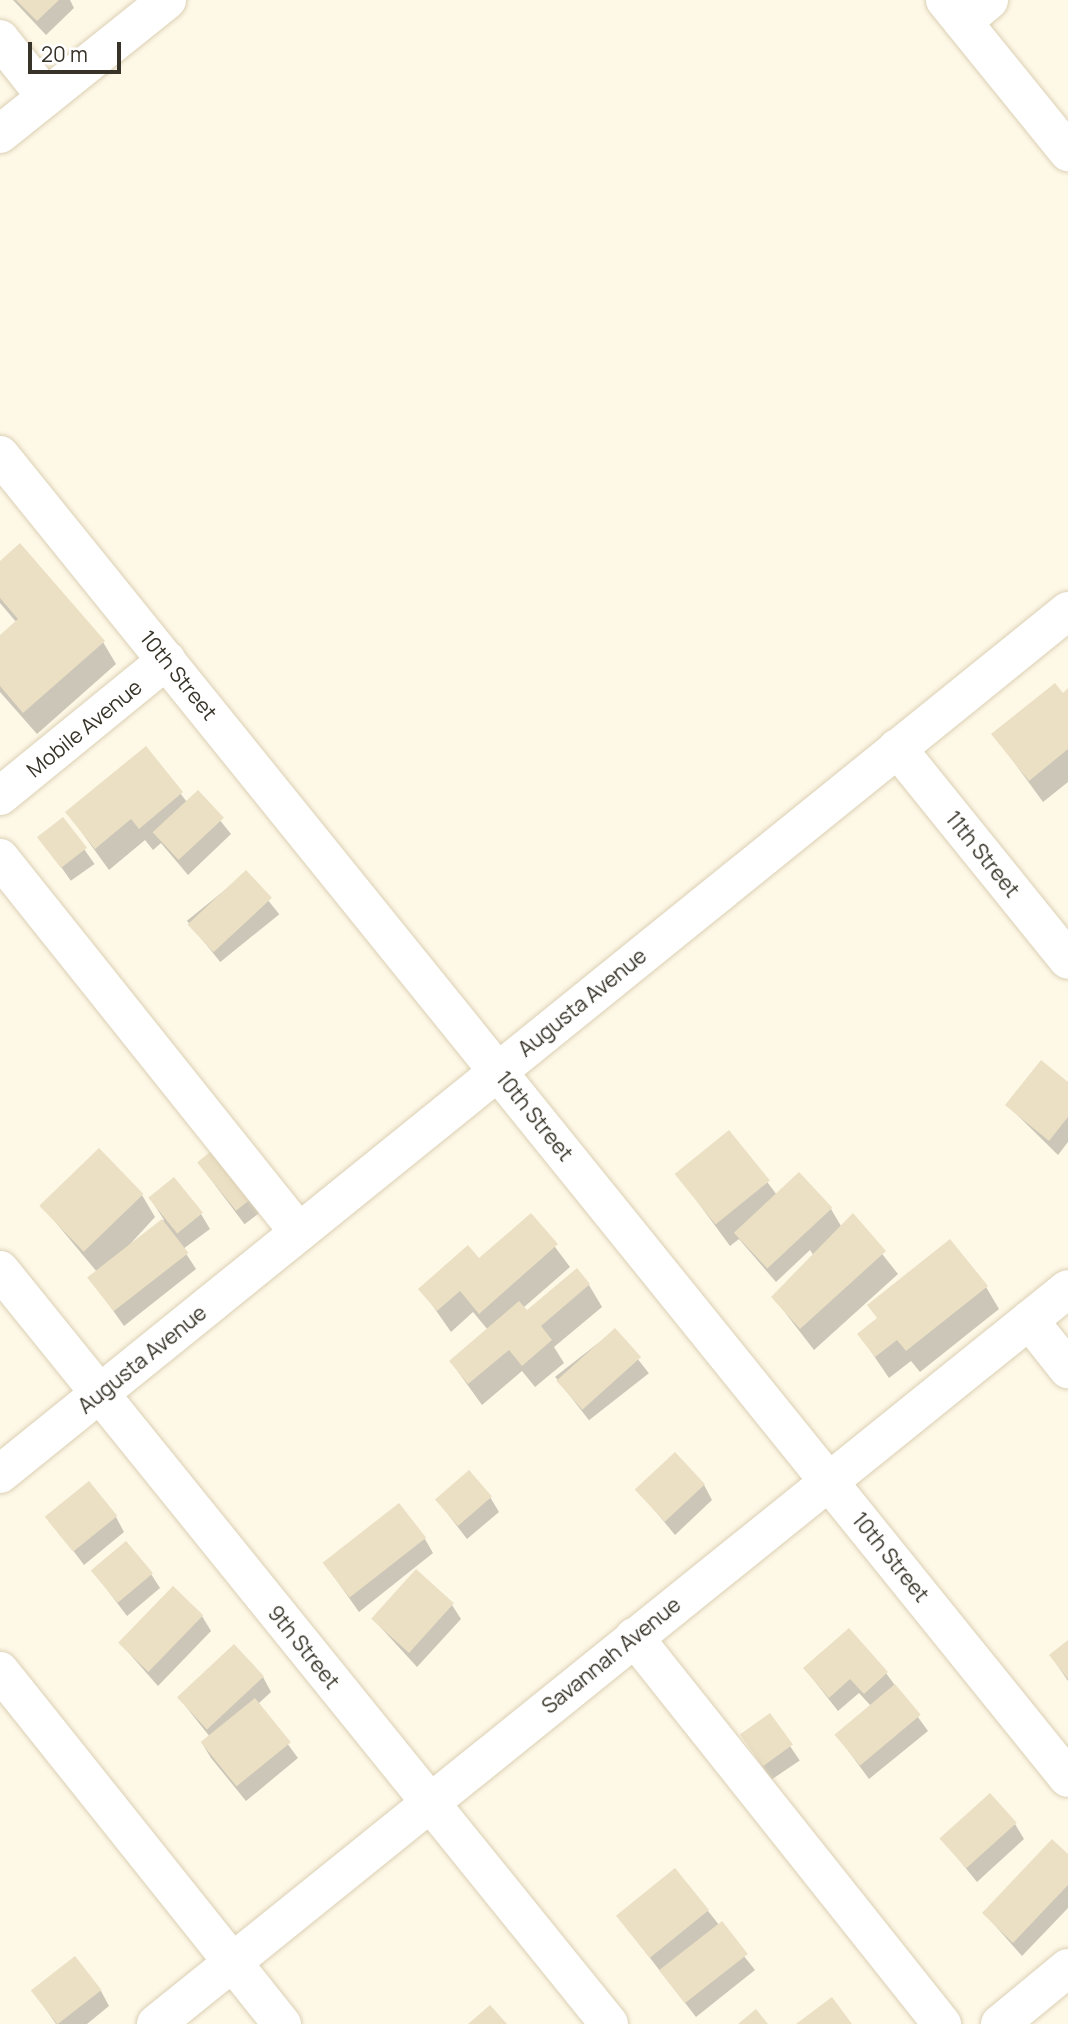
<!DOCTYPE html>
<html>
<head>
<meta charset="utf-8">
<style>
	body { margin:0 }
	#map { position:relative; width:1068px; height:2024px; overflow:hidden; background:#fef8e7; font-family:Manrope,sans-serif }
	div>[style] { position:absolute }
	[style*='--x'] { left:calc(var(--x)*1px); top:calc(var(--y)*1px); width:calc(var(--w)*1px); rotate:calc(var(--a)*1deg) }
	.shadow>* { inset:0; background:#0003; transform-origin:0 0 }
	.building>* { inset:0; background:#ebe0c4; transform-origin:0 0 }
	.roads { filter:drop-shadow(0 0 2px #dbd0b4) drop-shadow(0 0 2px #dbd0b4) }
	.minor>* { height:38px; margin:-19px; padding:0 19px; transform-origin:19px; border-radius:19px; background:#fff }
	.major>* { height:38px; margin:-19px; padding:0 19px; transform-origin:19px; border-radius:19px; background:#fff }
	span { translate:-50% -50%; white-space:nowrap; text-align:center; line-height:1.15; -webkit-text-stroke:6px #fff; paint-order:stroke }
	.street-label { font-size:21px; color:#373328 }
	.scale { position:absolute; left:28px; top:42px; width:93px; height:32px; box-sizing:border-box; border:4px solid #373328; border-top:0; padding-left:9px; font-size:21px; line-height:24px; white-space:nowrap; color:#373328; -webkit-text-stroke:5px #fff; paint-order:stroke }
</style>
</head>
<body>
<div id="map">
	<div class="shadow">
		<div style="clip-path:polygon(13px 0,70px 0,74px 8px,46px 35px)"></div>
		<div style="clip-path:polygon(0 563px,103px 642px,116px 664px,37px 734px,0 692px,0 637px,17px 623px,0 603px)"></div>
		<div style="clip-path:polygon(1068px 691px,1068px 782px,1043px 802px,994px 735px)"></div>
		<div style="clip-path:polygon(145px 748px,187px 802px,198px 793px,231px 834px,188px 875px,161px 843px,153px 850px,145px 840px,109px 870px,67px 812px)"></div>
		<div style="left:63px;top:819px;width:55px;height:29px;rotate:55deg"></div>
		<div style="left:246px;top:873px;width:53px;height:76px;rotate:51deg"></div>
		<div style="clip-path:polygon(1068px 1085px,1068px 1142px,1058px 1155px,1007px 1105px)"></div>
		<div style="clip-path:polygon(729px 1132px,777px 1195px,831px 1209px,841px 1226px,852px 1216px,898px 1274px,814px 1350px,773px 1297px,816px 1259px,810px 1250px,776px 1282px,739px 1239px,730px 1246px,677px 1174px)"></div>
		<div style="left:215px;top:1150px;width:77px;height:21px;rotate:53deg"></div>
		<div style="clip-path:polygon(142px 1195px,155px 1217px,122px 1253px,164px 1220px,150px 1198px,201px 1214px,210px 1229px,183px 1249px,196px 1269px,124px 1326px,90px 1278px,97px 1272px,42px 1206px)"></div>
		<div style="clip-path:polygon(531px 1215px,570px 1267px,523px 1308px,527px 1313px,589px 1285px,602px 1307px,554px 1347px,564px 1363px,535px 1387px,522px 1371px,482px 1405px,451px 1362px,488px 1330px,473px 1312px,451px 1332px,421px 1289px,479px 1260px)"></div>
		<div style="clip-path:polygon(986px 1287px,999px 1309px,920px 1372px,911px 1361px,889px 1378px,859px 1334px)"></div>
		<div style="left:615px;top:1330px;width:55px;height:76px;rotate:52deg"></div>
		<div style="clip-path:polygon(704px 1485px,712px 1500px,675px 1535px,638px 1490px)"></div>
		<div style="clip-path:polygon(490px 1497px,499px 1512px,467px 1539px,437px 1500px)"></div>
		<div style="clip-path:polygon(48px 1517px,116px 1517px,124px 1532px,84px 1565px)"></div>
		<div style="clip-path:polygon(425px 1539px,433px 1553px,359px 1612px,325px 1564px)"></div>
		<div style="clip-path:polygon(93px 1571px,151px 1574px,160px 1588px,127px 1616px)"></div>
		<div style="clip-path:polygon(452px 1605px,461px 1619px,417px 1667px,373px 1619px)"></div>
		<div style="clip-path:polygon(202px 1616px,211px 1631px,158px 1686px,120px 1643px)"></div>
		<div style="clip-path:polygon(1068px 1642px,1068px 1681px,1051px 1656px)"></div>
		<div style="clip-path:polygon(805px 1669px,886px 1673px,928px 1731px,869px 1779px,836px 1734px,871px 1706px,859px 1693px,838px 1711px)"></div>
		<div style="clip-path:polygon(263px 1677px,271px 1692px,258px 1704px,298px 1758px,246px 1801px,211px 1758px,202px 1743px,210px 1737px,179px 1698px)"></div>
		<div style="left:769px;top:1715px;width:55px;height:34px;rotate:56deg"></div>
		<div style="clip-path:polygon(1015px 1824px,1024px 1839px,977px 1882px,942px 1839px)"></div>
		<div style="clip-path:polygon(1068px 1857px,1068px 1908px,1022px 1956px,984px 1913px)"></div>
		<div style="clip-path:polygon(708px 1911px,755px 1970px,696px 2017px,618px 1917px)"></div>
		<div style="clip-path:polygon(101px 1991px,109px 2006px,87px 2024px,56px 2024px,34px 1992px)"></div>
	</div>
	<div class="building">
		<div style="clip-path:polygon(16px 0,59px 0,37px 21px)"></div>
		<div style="clip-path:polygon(20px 543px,105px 641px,23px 713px,0 686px,0 635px,18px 619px,0 598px,0 561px)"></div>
		<div style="clip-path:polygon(1055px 683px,1063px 693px,1068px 688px,1068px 749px,1029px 781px,991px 734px)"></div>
		<div style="clip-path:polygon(146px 746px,183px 792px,139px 829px,131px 819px,95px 849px,65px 812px)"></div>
		<div style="left:198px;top:790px;width:38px;height:62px;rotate:47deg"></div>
		<div style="left:63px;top:817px;width:39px;height:33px;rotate:52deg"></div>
		<div style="left:246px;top:870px;width:38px;height:80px;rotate:47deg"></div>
		<div style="clip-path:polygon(1041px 1060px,1068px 1082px,1068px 1117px,1049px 1141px,1005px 1105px)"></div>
		<div style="left:729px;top:1130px;width:65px;height:70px;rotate:51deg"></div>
		<div style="left:99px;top:1148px;width:64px;height:83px;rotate:46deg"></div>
		<div style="left:215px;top:1148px;width:62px;height:23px;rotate:51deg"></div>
		<div style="left:799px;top:1172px;width:49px;height:89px;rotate:47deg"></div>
		<div style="left:174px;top:1177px;width:46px;height:33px;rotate:51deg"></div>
		<div style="clip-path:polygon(531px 1213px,558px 1244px,479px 1314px,460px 1291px,437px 1311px,418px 1289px,468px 1245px,479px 1258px)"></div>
		<div style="clip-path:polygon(853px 1213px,886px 1251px,800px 1329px,771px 1297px)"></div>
		<div style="left:162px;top:1219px;width:43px;height:95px;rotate:52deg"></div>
		<div style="clip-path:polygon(950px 1239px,988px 1286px,906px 1351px,897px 1340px,875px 1357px,857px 1334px,877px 1318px,867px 1305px)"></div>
		<div style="clip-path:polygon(577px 1268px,590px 1284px,541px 1326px,552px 1340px,522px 1366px,509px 1350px,468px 1384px,449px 1361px,519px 1301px,527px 1310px)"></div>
		<div style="left:615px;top:1328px;width:39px;height:79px;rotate:48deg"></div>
		<div style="left:675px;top:1452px;width:44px;height:55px;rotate:47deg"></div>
		<div style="left:469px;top:1470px;width:35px;height:45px;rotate:49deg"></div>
		<div style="left:89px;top:1481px;width:45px;height:57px;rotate:51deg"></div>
		<div style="left:399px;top:1503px;width:44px;height:97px;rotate:52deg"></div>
		<div style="left:126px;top:1541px;width:42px;height:46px;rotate:50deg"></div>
		<div style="left:416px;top:1569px;width:51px;height:67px;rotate:42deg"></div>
		<div style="left:173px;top:1586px;width:42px;height:79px;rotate:44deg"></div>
		<div style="clip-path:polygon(849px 1628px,888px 1672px,864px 1694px,850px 1679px,829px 1698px,803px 1668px)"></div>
		<div style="clip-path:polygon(1068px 1640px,1068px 1679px,1049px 1655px)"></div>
		<div style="left:234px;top:1644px;width:44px;height:78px;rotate:47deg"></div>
		<div style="left:895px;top:1684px;width:40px;height:79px;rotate:50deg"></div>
		<div style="left:255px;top:1698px;width:57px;height:70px;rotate:51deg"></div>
		<div style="left:770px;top:1713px;width:39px;height:37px;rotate:54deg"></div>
		<div style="left:990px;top:1793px;width:40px;height:68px;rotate:48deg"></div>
		<div style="clip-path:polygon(1052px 1839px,1068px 1854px,1068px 1885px,1013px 1943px,982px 1913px)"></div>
		<div style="left:675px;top:1868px;width:54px;height:76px;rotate:51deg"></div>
		<div style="left:722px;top:1921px;width:42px;height:80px;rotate:52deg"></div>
		<div style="left:75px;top:1956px;width:43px;height:56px;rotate:52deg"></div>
		<div style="clip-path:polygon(832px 1997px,852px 2024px,796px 2024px)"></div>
		<div style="clip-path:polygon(490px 2005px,507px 2024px,468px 2024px)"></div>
		<div style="clip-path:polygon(756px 2009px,768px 2024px,738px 2024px)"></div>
	</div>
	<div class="roads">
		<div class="minor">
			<div style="--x:963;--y:22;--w:34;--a:-40"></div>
			<div style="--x:0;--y:39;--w:74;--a:51.6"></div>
			<div style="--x:0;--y:134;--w:214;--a:-38.7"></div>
			<div style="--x:0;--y:455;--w:1700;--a:51.09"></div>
			<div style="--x:897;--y:748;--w:272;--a:51.1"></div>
			<div style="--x:0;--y:796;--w:215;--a:-39.2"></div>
			<div style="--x:0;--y:858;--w:479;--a:51.4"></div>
			<div style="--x:0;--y:1270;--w:969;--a:51.07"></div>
			<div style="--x:1029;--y:1320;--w:63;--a:51.5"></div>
			<div style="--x:0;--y:1474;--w:1373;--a:-38.94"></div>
			<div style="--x:634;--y:1637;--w:495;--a:51.5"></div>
			<div style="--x:0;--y:1671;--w:452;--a:51.4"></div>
			<div style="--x:156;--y:2024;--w:1171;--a:-38.87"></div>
			<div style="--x:1000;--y:2024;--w:88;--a:-39.5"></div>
		</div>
		<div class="major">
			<div style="--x:945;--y:0;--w:196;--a:51"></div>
		</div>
	</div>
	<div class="street-label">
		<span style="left:179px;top:675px;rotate:51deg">10th Street</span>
		<span style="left:84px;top:728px;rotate:-39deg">Mobile Avenue</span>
		<span style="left:983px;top:854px;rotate:51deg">11th Street</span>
		<span style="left:582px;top:1002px;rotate:-39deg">Augusta Avenue</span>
		<span style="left:535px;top:1116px;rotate:51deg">10th Street</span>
		<span style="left:142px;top:1359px;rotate:-39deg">Augusta Avenue</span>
		<span style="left:891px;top:1557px;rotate:51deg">10th Street</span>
		<span style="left:304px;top:1647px;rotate:51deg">9th Street</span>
		<span style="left:611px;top:1655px;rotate:-39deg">Savannah Avenue</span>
	</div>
	<div class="scale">20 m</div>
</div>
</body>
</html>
